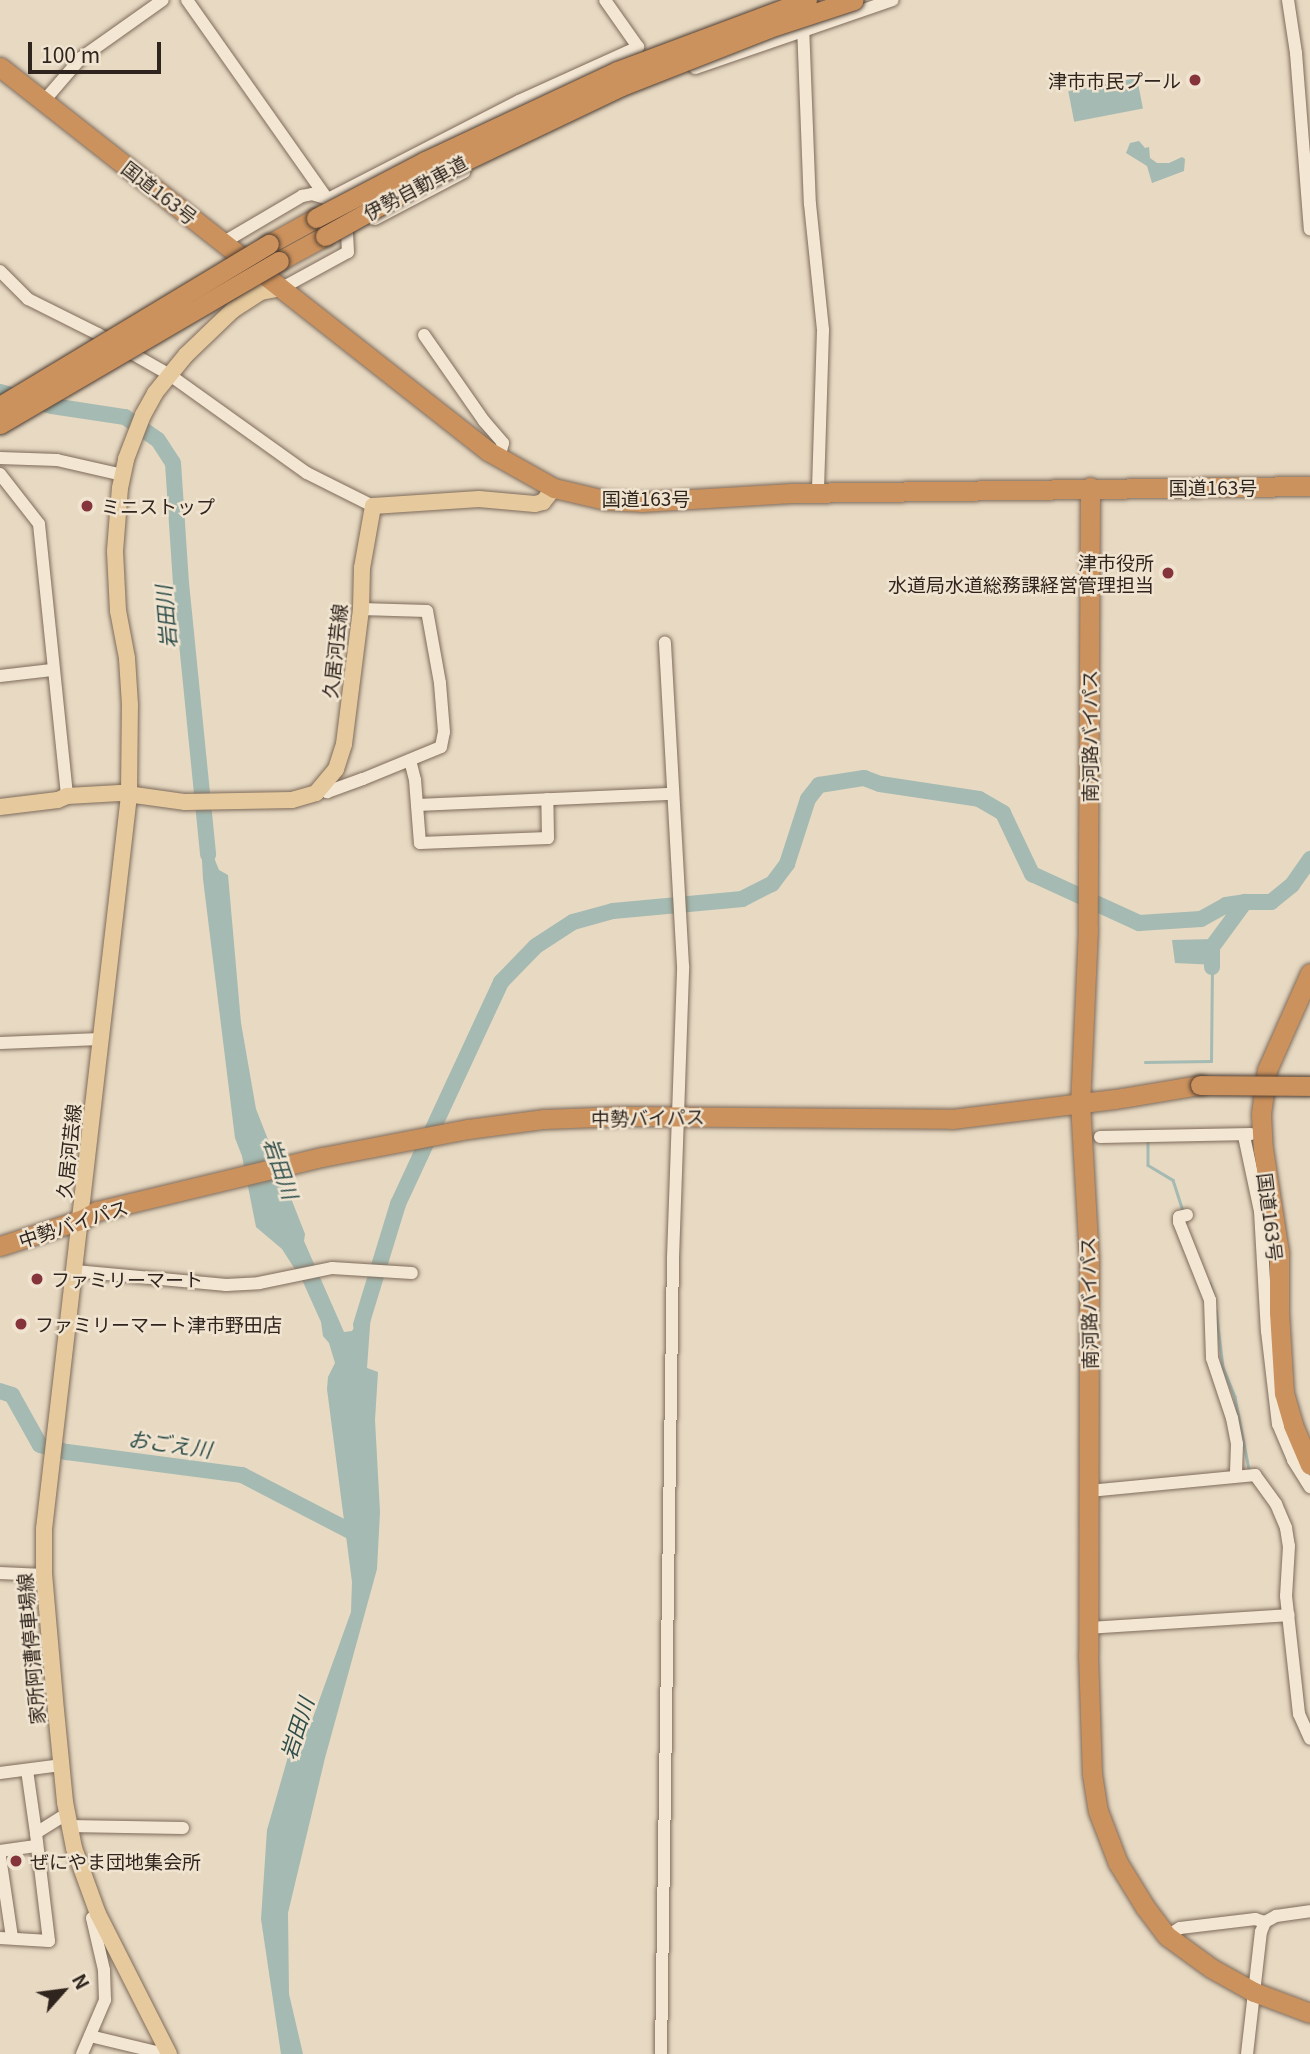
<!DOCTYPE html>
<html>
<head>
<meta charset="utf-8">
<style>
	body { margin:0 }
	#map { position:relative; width:1310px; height:2054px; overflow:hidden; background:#e7d9c2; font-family:Georgia,"Noto Sans JP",serif }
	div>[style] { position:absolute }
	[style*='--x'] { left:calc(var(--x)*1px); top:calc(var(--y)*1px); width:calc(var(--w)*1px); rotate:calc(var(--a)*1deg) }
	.water>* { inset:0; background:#a4bab2; transform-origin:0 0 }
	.stream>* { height:2.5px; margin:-1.25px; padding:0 1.25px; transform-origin:1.25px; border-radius:1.25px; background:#a4bab2 }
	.river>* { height:16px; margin:-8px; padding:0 8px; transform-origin:8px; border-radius:8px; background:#a4bab2 }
	.roads { filter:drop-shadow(0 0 2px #7e6b5b) drop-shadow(0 0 2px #7e6b5b) }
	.minor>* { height:12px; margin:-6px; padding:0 6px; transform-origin:6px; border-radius:6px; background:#f3e7d4 }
	.major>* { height:16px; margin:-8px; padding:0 8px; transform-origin:8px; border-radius:8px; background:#e6ca9e }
	.highway>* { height:19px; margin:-9.5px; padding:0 9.5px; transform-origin:9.5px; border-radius:9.5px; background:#cc925d }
	.bridges { filter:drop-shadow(0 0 2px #4c3b2f) drop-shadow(0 0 2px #4c3b2f) }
	.highway-bridge>* { height:19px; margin:-9.5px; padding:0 9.5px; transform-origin:9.5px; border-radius:9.5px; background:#cc925d }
	.dots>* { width:19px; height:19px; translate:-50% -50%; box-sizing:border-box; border:4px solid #f0e4d0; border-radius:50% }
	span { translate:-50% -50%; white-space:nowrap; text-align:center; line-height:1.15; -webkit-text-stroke:5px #f0e4d0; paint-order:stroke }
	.poi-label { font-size:19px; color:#30251e }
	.right { translate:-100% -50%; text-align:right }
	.left { translate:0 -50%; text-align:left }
	.street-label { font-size:19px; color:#30251e }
	.water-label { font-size:21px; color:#2f4e4a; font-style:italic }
	.north { position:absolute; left:28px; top:1956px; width:70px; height:70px; -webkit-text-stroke:5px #f0e4d0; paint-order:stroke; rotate:62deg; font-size:19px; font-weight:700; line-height:28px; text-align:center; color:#30251e }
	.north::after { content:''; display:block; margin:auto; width:24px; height:32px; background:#30251e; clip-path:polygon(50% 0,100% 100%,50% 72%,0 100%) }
	.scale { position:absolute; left:28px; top:42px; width:133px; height:32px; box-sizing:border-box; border:4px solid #30251e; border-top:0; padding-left:9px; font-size:21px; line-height:24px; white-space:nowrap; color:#30251e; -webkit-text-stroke:5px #f0e4d0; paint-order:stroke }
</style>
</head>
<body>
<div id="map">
	<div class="water">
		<div style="left:1137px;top:78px;width:31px;height:70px;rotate:79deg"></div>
		<div style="clip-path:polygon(1139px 141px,1145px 148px,1149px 147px,1150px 158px,1157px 163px,1169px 163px,1182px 157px,1185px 159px,1184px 171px,1152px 183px,1147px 166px,1126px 153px,1130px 143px)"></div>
		<div style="clip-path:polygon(200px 823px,219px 870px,228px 875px,241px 1023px,256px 1109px,305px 1234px,304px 1241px,344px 1332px,352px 1331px,372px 1298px,367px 1368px,378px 1372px,375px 1420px,380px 1512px,377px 1569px,325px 1758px,288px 1913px,289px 1994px,303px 2054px,281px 2054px,261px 1919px,267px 1830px,300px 1715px,311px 1723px,351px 1612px,352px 1582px,327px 1389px,328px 1377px,335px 1363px,329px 1343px,323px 1336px,321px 1322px,303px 1282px,282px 1249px,256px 1227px,242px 1156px,235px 1138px,203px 879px)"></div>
		<div style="clip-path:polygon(1221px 927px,1227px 931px,1217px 952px,1217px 965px,1175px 963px,1172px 940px,1215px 939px)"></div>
	</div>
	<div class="stream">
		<div style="--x:1145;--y:1062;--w:66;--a:-0.9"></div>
		<div style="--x:1211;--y:1061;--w:94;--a:-89.4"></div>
		<div style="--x:1148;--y:1143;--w:22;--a:90"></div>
		<div style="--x:1148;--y:1165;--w:29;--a:31"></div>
		<div style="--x:1173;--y:1180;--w:33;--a:72"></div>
		<div style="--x:1210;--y:1283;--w:14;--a:73"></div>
		<div style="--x:1216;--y:1310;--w:57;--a:83"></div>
		<div style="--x:1223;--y:1367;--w:32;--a:68"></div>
		<div style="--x:1235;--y:1397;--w:73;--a:79"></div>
	</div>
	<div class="river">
		<div style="--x:0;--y:392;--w:54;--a:15.1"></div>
		<div style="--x:52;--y:406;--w:74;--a:8.6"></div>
		<div style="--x:125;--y:417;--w:40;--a:34.9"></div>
		<div style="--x:158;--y:440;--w:27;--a:57"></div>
		<div style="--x:173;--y:463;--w:120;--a:86.2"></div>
		<div style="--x:181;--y:583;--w:273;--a:84.3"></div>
		<div style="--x:1212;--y:967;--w:20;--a:-90"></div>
		<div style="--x:1212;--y:947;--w:56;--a:-53.7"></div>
		<div style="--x:1245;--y:902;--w:26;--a:0"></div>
		<div style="--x:1271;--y:902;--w:27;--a:-39"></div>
		<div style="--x:1292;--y:885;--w:32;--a:-55"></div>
		<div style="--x:361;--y:1325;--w:127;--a:-73"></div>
		<div style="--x:398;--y:1204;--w:245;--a:-65.1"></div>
		<div style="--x:501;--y:982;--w:50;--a:-45.8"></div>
		<div style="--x:536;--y:946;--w:44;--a:-33"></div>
		<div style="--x:573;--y:922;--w:41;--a:-15.4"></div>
		<div style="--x:613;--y:911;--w:130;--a:-5.3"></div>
		<div style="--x:742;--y:899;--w:34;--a:-27"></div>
		<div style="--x:772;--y:884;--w:25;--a:-53"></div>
		<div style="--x:787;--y:864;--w:68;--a:-72.1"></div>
		<div style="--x:808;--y:799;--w:18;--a:-52"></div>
		<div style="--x:819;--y:785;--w:46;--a:-8.8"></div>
		<div style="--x:864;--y:778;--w:17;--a:21"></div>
		<div style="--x:880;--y:784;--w:100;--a:8.6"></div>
		<div style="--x:979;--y:799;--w:28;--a:30"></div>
		<div style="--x:1003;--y:813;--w:68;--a:64.6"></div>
		<div style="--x:1032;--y:874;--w:118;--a:24.6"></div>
		<div style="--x:1139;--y:923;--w:62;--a:-3.7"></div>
		<div style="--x:1201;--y:919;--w:29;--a:-29"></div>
		<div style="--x:1226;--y:905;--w:19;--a:-9"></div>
		<div style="--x:0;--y:1391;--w:13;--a:18"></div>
		<div style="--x:12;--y:1395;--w:57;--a:60.8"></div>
		<div style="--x:40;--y:1445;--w:28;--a:15"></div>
		<div style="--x:67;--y:1452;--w:177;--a:7.5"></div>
		<div style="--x:242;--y:1475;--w:122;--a:27.4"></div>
	</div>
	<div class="roads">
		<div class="minor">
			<div style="--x:187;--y:0;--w:245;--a:54.8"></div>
			<div style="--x:1288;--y:0;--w:54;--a:81.4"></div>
			<div style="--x:1296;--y:53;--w:177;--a:85.5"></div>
			<div style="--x:803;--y:25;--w:179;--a:87.8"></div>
			<div style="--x:810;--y:204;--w:127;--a:84.1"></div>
			<div style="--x:823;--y:330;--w:162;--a:91.8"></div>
			<div style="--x:695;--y:68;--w:209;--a:-19"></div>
			<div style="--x:43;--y:102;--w:58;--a:-49.2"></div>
			<div style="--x:81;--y:58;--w:100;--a:-35.3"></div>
			<div style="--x:375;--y:219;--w:101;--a:-27.8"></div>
			<div style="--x:224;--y:242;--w:91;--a:-30.5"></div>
			<div style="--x:302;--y:196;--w:10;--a:-11"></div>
			<div style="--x:312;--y:194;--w:17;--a:17"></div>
			<div style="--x:328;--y:199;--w:215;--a:-27.2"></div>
			<div style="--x:519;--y:101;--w:131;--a:-24.4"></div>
			<div style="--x:638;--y:47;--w:57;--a:-125.1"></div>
			<div style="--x:0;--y:271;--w:40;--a:45"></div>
			<div style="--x:28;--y:299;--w:78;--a:26.6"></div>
			<div style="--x:98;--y:334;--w:83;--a:29.7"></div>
			<div style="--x:170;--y:375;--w:168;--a:35.6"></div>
			<div style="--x:307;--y:473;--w:74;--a:26.6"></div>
			<div style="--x:282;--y:288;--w:75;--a:-28.6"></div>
			<div style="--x:348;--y:252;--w:18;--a:-93"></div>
			<div style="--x:347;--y:234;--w:15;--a:-118"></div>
			<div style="--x:424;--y:335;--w:105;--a:55.1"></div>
			<div style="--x:484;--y:421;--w:29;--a:49"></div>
			<div style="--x:503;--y:443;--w:16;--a:105"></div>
			<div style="--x:0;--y:458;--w:57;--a:2"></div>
			<div style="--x:57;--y:460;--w:68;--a:12.8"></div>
			<div style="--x:0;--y:474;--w:63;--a:52"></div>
			<div style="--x:39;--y:524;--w:273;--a:84.1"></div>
			<div style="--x:0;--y:676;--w:52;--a:-6.6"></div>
			<div style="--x:410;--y:760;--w:21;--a:76"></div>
			<div style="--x:415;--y:780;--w:63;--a:85.5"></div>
			<div style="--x:420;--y:843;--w:128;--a:-2.2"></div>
			<div style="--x:548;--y:838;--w:39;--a:-91"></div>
			<div style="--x:321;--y:789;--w:7;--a:27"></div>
			<div style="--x:327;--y:792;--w:38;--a:-20"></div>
			<div style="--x:363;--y:779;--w:84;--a:-22.3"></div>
			<div style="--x:441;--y:747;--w:15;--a:-79"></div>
			<div style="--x:444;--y:732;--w:49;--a:-94.7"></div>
			<div style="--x:440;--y:683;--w:73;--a:-100.2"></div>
			<div style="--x:427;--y:611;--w:66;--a:-178.3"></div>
			<div style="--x:417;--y:805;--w:256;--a:-2.5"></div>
			<div style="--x:0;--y:1043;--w:100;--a:-2.3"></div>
			<div style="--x:1244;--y:1136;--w:77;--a:78"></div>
			<div style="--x:1260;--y:1211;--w:120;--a:86.7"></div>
			<div style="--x:1267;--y:1331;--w:94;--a:83.3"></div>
			<div style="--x:1278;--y:1424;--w:39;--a:67"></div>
			<div style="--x:1293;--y:1460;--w:32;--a:58"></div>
			<div style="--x:1100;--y:1137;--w:151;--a:-1.1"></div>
			<div style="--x:1187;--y:1215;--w:8;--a:166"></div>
			<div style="--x:1179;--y:1217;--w:5;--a:90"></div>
			<div style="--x:1179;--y:1222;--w:84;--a:68.3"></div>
			<div style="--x:1210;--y:1300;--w:58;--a:88"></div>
			<div style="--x:1212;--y:1358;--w:63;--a:71.6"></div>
			<div style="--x:1232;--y:1418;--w:26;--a:79"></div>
			<div style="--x:1237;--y:1444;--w:31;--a:92"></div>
			<div style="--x:75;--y:1271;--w:152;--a:5.3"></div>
			<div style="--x:226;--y:1285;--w:33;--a:-3"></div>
			<div style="--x:259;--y:1283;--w:75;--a:-11.6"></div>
			<div style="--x:332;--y:1268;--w:80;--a:3.6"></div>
			<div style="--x:1089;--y:1491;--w:167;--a:-5.5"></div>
			<div style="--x:1255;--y:1475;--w:36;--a:54"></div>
			<div style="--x:1276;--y:1504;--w:26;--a:67"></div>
			<div style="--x:1286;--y:1528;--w:18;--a:81"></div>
			<div style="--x:1289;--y:1546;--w:50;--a:93.4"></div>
			<div style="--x:1286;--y:1596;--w:119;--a:83.7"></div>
			<div style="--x:1299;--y:1714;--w:27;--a:66"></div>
			<div style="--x:0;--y:1573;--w:44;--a:2.6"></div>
			<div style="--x:1088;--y:1628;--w:201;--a:-3.7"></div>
			<div style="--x:27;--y:1770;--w:64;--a:81.9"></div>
			<div style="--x:0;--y:1773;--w:63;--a:-7.4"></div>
			<div style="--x:69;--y:1826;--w:114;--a:1"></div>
			<div style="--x:0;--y:1851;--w:36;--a:-8"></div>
			<div style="--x:0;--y:1857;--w:81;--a:81.5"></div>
			<div style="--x:1167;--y:1936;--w:15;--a:-32"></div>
			<div style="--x:1180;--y:1928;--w:76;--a:-6.8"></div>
			<div style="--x:1255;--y:1919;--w:10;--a:17"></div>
			<div style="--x:0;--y:1938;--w:49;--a:3.5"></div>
			<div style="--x:49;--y:1941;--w:109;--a:-96.9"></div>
			<div style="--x:36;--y:1833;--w:36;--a:-32"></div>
			<div style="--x:90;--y:2036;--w:77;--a:13.5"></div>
			<div style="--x:82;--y:2054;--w:59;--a:-66.9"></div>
			<div style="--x:105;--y:2000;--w:30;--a:-92"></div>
			<div style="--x:104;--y:1970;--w:53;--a:-103"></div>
			<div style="--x:92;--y:1918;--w:7;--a:-34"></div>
			<div style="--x:661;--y:2054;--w:796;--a:-89.14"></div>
			<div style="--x:673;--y:1258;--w:292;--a:-88"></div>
			<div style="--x:683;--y:966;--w:324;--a:-93.2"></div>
			<div style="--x:1247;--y:2054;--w:123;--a:-83.5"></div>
			<div style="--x:1261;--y:1932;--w:11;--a:-68"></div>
			<div style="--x:1265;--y:1922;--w:13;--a:-29"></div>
			<div style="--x:1276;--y:1916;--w:34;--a:-8"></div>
		</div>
		<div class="major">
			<div style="--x:0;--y:807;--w:58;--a:-6.9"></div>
			<div style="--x:58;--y:800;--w:10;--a:-24"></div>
			<div style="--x:67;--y:796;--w:53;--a:-3.2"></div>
			<div style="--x:120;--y:793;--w:66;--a:7.9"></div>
			<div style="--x:185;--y:802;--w:107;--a:-1.1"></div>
			<div style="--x:292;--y:800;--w:25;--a:-16"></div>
			<div style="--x:316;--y:793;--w:31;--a:-50"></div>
			<div style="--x:336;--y:769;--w:26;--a:-72"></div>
			<div style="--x:344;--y:744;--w:136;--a:-82.8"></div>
			<div style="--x:361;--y:609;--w:41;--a:-88.6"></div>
			<div style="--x:362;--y:568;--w:63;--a:-79.9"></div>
			<div style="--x:373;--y:506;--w:106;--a:-3.8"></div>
			<div style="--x:479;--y:499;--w:56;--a:5.1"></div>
			<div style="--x:535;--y:504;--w:8;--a:-14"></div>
			<div style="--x:543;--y:502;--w:18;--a:-52"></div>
			<div style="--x:169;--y:2054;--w:157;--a:-116.9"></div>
			<div style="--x:98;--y:1914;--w:70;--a:-110"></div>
			<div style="--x:74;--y:1848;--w:47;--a:-101.1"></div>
			<div style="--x:65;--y:1802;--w:91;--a:-95.6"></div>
			<div style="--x:56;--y:1711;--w:137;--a:-95"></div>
			<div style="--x:44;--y:1575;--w:46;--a:-90"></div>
			<div style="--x:44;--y:1529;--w:739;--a:-83.39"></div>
			<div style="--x:129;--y:795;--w:90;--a:-89.4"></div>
			<div style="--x:130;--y:705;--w:47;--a:-93.7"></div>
			<div style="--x:127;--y:658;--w:48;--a:-100.8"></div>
			<div style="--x:118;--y:611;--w:60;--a:-92.9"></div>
			<div style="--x:115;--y:551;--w:63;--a:-85.5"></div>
			<div style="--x:120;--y:488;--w:30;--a:-78"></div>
			<div style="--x:126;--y:459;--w:47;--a:-68.9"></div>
			<div style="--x:143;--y:415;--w:25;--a:-61"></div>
			<div style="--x:155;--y:393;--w:49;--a:-50.8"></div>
			<div style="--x:186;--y:355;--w:65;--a:-43.8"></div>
			<div style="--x:233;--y:310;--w:33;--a:-33"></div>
			<div style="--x:261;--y:292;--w:21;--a:-11"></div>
		</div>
		<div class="highway">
			<div style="--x:0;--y:67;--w:621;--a:38.2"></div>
			<div style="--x:488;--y:451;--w:76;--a:29.3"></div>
			<div style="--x:554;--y:488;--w:52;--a:13.2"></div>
			<div style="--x:605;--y:500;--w:36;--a:3"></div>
			<div style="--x:641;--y:502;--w:151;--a:-3.4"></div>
			<div style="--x:792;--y:493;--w:518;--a:-0.77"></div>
			<div style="--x:269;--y:244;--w:54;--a:-29"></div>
			<div style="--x:279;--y:261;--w:52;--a:-28.5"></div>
			<div style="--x:1090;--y:487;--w:442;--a:90.3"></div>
			<div style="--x:1088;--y:929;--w:174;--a:92.6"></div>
			<div style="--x:1080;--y:1103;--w:154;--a:86.7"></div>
			<div style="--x:1089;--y:1257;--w:397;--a:90.1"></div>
			<div style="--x:1088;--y:1654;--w:120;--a:88.1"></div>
			<div style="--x:1092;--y:1774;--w:37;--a:81"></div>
			<div style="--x:1098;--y:1811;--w:56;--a:69"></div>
			<div style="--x:1118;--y:1863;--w:52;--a:58.5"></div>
			<div style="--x:1145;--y:1907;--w:36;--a:53"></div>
			<div style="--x:1167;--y:1936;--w:54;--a:36"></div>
			<div style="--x:1211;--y:1968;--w:49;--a:29.2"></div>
			<div style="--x:1254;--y:1992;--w:60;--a:20.6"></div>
			<div style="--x:1310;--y:973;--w:106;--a:113.9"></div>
			<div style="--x:1267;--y:1070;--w:44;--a:97.8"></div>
			<div style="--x:1261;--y:1114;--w:35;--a:87"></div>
			<div style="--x:1263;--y:1149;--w:104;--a:81.2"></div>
			<div style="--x:1279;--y:1252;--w:60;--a:90"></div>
			<div style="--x:1279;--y:1312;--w:81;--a:86.5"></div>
			<div style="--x:1284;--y:1393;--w:33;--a:74"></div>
			<div style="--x:1293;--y:1425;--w:43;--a:67"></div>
			<div style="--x:0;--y:1246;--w:87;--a:-18"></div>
			<div style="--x:83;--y:1219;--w:16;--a:-30"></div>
			<div style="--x:97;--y:1211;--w:231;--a:-13.5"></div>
			<div style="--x:322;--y:1157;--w:149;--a:-10.9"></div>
			<div style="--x:468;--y:1129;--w:77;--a:-7.5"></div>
			<div style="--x:544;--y:1119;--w:79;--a:-2.2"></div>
			<div style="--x:623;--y:1116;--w:329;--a:0.5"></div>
			<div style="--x:952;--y:1119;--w:164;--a:-7"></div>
			<div style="--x:1115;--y:1099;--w:86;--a:-9.4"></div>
		</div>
	</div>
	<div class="bridges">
		<div class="highway-bridge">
			<div style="--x:316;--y:218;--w:123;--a:-27.6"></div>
			<div style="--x:425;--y:161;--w:212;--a:-25.1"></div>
			<div style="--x:617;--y:71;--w:203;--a:-20.5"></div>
			<div style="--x:325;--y:236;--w:124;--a:-29.1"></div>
			<div style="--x:433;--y:176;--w:209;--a:-25.5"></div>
			<div style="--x:622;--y:86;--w:158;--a:-21.5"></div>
			<div style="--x:769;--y:28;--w:89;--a:-18.2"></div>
			<div style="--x:0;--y:406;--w:314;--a:-31.1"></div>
			<div style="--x:0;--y:424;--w:323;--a:-30.3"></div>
			<div style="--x:1200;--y:1085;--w:110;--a:0.5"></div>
		</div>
	</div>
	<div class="dots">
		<div style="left:1195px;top:80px;background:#85343b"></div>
		<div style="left:87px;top:506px;background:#85343b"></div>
		<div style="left:1168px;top:573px;background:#85343b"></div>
		<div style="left:37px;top:1279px;background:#85343b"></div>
		<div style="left:21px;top:1324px;background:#85343b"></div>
		<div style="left:16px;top:1861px;background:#85343b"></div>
	</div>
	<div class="poi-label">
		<span class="right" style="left:1181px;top:80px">津市市民プール</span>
		<span class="left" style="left:101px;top:506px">ミニストップ</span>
		<span class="right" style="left:1154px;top:573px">津市役所<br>水道局水道総務課経営管理担当</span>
		<span class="left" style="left:51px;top:1279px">ファミリーマート</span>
		<span class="left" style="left:35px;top:1324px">ファミリーマート津市野田店</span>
		<span class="left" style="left:30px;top:1861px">ぜにやま団地集会所</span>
	</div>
	<div class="street-label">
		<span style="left:415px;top:187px;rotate:-28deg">伊勢自動車道</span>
		<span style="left:160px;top:192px;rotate:38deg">国道163号</span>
		<span style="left:1213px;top:487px">国道163号</span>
		<span style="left:646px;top:498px">国道163号</span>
		<span style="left:334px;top:651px;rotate:-84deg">久居河芸線</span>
		<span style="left:1089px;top:736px;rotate:-90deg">南河路バイパス</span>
		<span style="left:648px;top:1117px;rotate:-1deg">中勢バイパス</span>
		<span style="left:68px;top:1151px;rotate:-84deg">久居河芸線</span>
		<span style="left:1271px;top:1217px;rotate:83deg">国道163号</span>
		<span style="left:73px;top:1223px;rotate:-18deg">中勢バイパス</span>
		<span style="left:1088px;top:1303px;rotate:-91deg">南河路バイパス</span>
		<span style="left:30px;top:1649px;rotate:-95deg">家所阿漕停車場線</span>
	</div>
	<div class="water-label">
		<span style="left:165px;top:617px;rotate:-95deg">岩田川</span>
		<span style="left:282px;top:1168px;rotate:71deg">岩田川</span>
		<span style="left:170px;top:1443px;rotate:8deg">おごえ川</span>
		<span style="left:296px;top:1728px;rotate:-72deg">岩田川</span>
	</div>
	<div class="north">N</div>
	<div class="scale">100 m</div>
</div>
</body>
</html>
